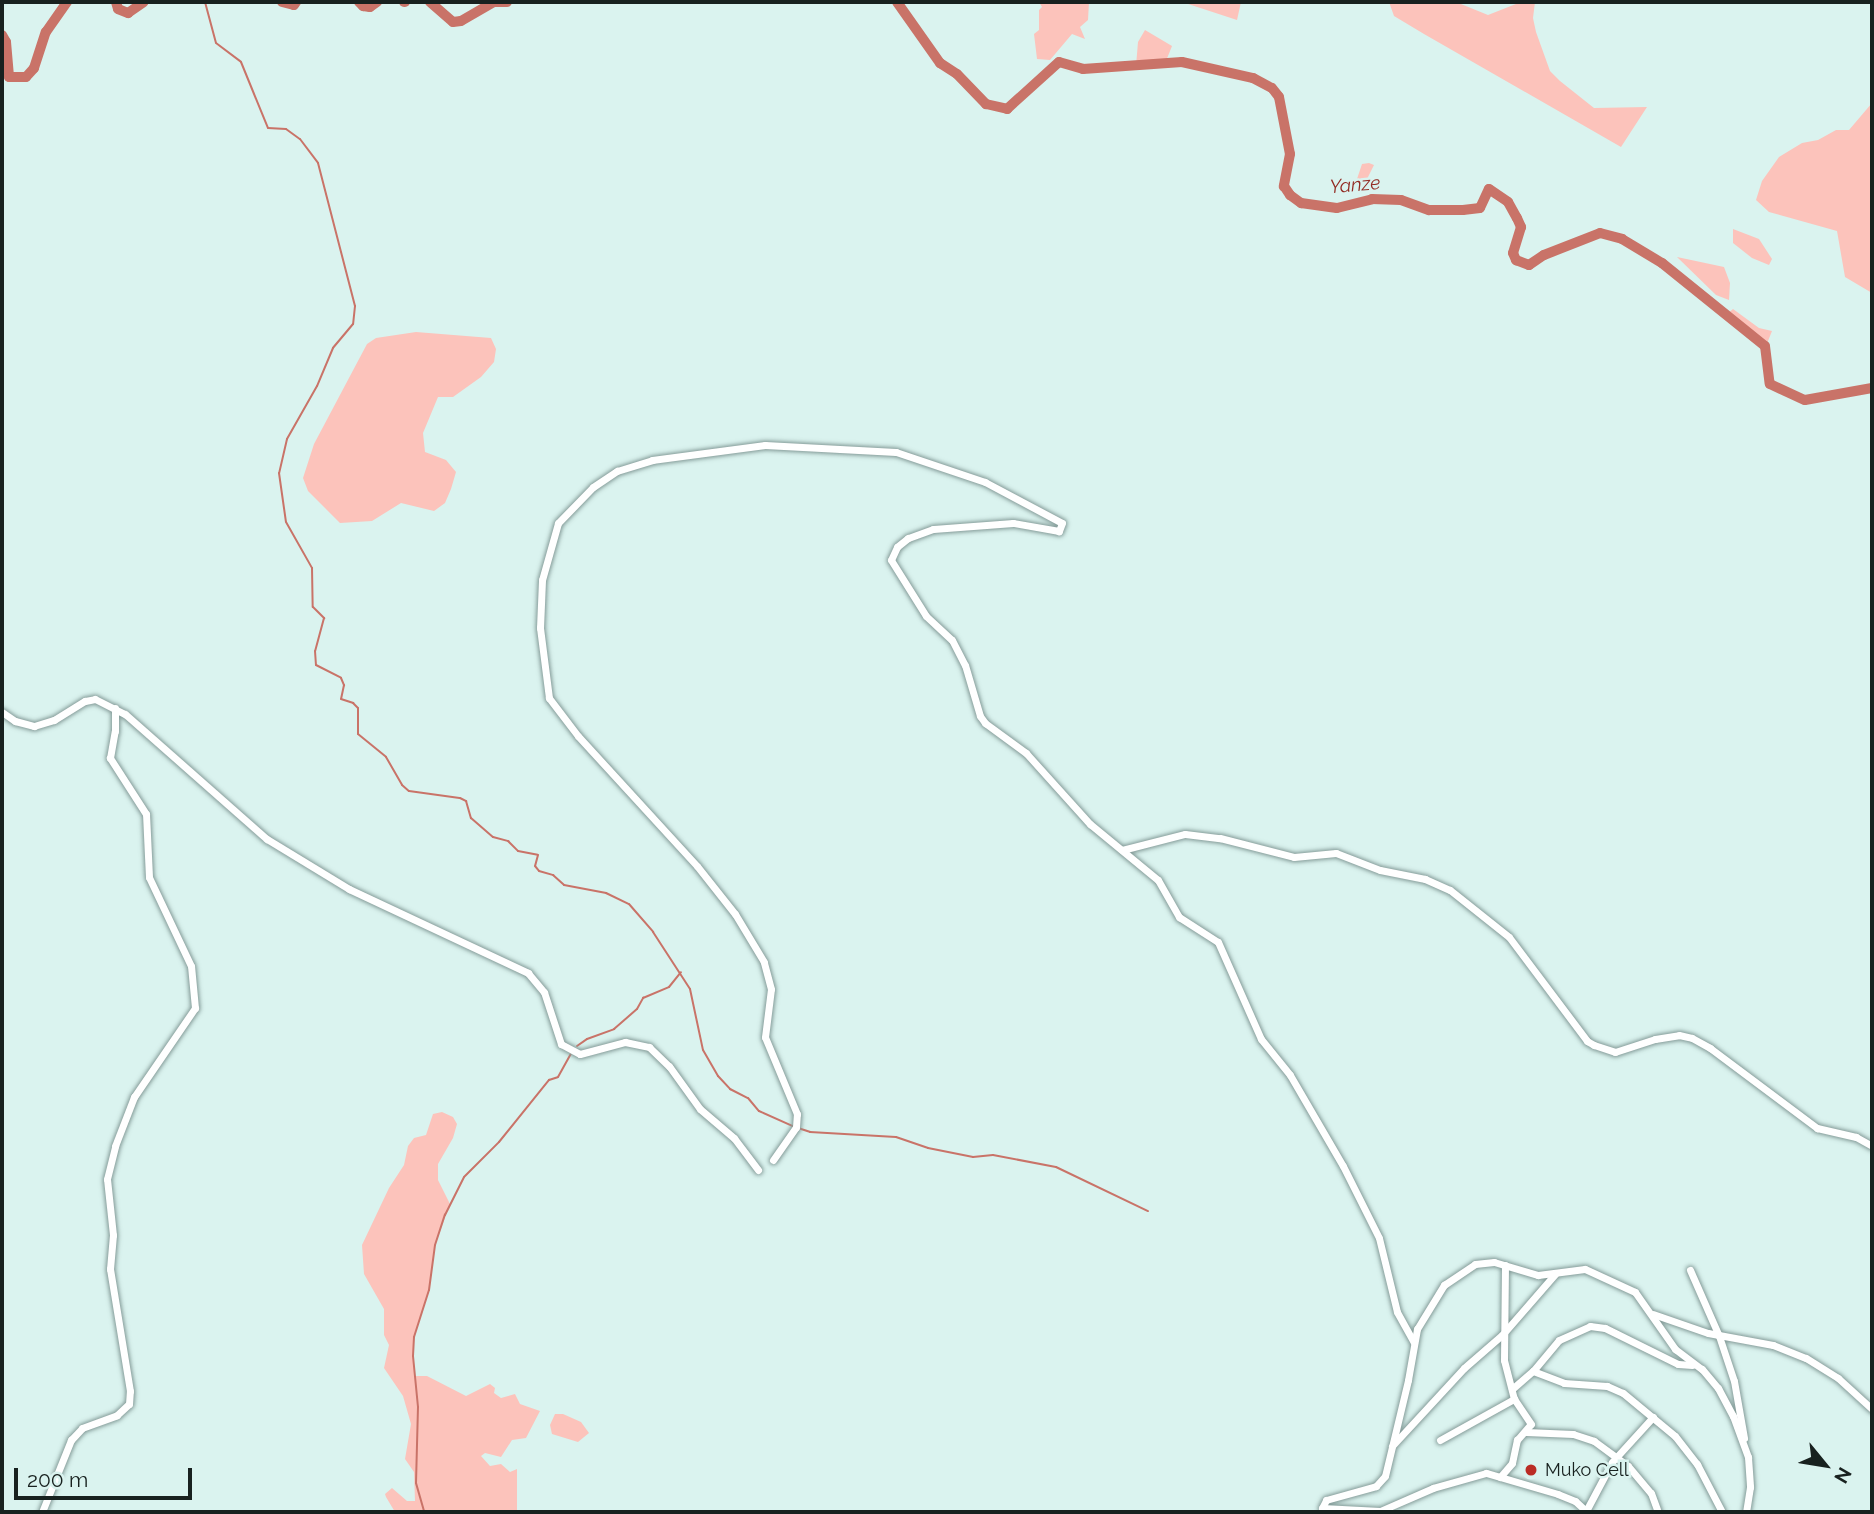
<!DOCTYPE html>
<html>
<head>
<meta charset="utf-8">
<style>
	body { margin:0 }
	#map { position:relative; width:1874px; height:1514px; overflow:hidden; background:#daf3ef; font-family:Raleway,sans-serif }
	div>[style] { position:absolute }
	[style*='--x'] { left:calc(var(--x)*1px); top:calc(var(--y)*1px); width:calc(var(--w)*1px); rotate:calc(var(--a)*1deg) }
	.green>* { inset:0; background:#fcc3bb }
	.stream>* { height:2px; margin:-1px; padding:0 1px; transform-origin:1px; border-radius:1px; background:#c97368 }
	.river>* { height:10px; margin:-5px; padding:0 5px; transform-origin:5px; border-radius:5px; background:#c97368 }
	.roads { filter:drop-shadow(0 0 2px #859c99) drop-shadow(0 0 2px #859c99) }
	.minor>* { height:7px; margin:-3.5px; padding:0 3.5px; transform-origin:3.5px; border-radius:3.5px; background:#fff }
	.dots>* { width:19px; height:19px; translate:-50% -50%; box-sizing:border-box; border:4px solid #daf3ef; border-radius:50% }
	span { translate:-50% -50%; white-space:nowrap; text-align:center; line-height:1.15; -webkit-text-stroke:5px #daf3ef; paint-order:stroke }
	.poi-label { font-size:18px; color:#18211f }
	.left { translate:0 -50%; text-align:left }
	.water-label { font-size:19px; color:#922b23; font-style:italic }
	.frame { position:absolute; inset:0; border:4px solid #18211f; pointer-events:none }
	.north { position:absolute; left:1790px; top:1430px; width:70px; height:70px; -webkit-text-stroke:5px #daf3ef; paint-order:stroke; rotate:120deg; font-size:19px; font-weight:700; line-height:28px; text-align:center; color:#18211f }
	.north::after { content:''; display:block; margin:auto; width:24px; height:32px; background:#18211f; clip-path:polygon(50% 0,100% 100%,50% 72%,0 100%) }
	.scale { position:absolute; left:14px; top:1468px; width:178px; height:32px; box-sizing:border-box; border:4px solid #18211f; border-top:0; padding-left:9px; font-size:21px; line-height:24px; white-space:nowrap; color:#18211f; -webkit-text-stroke:5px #daf3ef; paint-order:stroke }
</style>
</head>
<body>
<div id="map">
	<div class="green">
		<div style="clip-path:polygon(1039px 2px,1089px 2px,1088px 20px,1080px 27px,1085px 39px,1072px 34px,1050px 60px,1037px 59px,1034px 34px,1039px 30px,1039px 10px,1042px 7px)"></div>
		<div style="clip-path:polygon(1182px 2px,1241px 2px,1237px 20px)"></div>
		<div style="clip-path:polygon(1389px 2px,1456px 2px,1488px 15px,1521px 2px,1535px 2px,1533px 18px,1536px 32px,1550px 71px,1560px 81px,1594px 108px,1647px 107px,1621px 147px,1424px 34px,1394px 16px)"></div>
		<div style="clip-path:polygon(1145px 30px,1172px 46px,1166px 61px,1136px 66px,1138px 42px)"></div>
		<div style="clip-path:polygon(1872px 103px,1872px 293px,1845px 277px,1837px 231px,1769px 212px,1756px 200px,1762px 181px,1779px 157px,1802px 143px,1818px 140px,1836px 130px,1849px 130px)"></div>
		<div style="clip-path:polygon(1369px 163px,1374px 165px,1366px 181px,1357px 179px,1362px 164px)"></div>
		<div style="clip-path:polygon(1733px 229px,1759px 239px,1772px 259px,1769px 265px,1752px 258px,1733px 243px)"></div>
		<div style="clip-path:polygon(1677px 257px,1724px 267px,1730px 283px,1729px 300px,1716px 295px)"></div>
		<div style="clip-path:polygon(1733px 309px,1759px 328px,1772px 331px,1768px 341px,1765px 344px,1727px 314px)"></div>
		<div style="clip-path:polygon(416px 332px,491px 338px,496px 349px,494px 362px,481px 377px,453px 397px,438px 397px,423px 433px,425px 452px,446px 460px,456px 472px,451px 489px,445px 503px,434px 511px,401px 503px,372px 521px,340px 523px,308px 491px,303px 478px,314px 444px,367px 344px,376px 338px)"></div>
		<div style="clip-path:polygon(442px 1112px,453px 1117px,457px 1124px,453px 1138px,438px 1164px,438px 1180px,450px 1204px,435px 1245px,429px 1290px,414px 1337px,414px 1376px,427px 1376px,466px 1396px,490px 1384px,495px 1388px,494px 1393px,501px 1398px,515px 1394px,520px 1404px,540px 1411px,526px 1438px,512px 1440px,501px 1457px,485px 1453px,481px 1456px,490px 1466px,501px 1464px,510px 1472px,517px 1469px,517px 1512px,395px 1512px,386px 1497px,385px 1494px,392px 1488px,407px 1501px,415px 1501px,414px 1472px,405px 1459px,411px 1424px,403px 1396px,384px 1368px,389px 1345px,384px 1335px,384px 1309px,364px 1274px,362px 1245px,389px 1188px,404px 1165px,408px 1146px,414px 1138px,426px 1135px,433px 1114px)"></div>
		<div style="clip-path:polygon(555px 1414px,563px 1414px,581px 1422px,589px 1433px,578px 1442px,552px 1434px,550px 1425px)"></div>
	</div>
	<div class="stream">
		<div style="--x:205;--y:2;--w:42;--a:75"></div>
		<div style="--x:216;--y:43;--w:31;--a:37"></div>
		<div style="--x:241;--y:62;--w:71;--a:67.8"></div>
		<div style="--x:268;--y:128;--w:18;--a:3"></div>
		<div style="--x:286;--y:129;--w:17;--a:36"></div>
		<div style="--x:300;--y:139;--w:30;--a:53"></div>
		<div style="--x:318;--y:163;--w:148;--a:75.5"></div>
		<div style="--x:355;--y:306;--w:18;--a:96"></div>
		<div style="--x:353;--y:324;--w:31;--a:130"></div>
		<div style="--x:333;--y:348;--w:41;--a:112.8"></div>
		<div style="--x:317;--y:386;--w:61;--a:119.5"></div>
		<div style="--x:287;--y:439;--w:35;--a:103"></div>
		<div style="--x:279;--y:473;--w:49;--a:81.9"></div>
		<div style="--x:286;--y:522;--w:53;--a:60.5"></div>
		<div style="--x:312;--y:568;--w:39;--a:89"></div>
		<div style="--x:313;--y:607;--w:16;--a:45"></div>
		<div style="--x:324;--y:618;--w:34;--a:105"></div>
		<div style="--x:315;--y:651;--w:14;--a:86"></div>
		<div style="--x:316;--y:665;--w:28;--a:27"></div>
		<div style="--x:341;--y:678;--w:8;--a:67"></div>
		<div style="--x:344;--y:685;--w:14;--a:102"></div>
		<div style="--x:341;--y:699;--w:13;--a:18"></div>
		<div style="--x:353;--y:703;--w:7;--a:45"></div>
		<div style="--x:358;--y:708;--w:26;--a:90"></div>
		<div style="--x:358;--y:734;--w:36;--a:39"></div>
		<div style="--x:386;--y:757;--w:32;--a:60"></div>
		<div style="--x:402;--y:785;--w:9;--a:41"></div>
		<div style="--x:409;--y:791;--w:51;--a:7.8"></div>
		<div style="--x:460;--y:798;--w:7;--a:27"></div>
		<div style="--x:466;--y:801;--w:18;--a:74"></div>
		<div style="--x:471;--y:818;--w:29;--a:41"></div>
		<div style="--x:493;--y:837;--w:16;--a:15"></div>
		<div style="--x:508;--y:841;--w:14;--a:45"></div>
		<div style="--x:518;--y:851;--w:20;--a:11"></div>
		<div style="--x:538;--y:855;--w:11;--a:105"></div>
		<div style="--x:535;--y:866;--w:6;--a:51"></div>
		<div style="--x:539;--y:871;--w:15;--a:16"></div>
		<div style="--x:553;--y:875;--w:15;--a:42"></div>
		<div style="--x:564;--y:885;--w:43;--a:10.8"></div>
		<div style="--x:606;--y:893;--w:25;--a:26"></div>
		<div style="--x:629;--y:904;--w:37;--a:49"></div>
		<div style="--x:653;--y:932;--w:68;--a:57"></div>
		<div style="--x:690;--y:989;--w:62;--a:78"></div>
		<div style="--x:703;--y:1050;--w:30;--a:60"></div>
		<div style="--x:718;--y:1076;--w:18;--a:47"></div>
		<div style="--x:730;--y:1089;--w:20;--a:27"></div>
		<div style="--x:748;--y:1098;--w:17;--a:50"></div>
		<div style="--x:759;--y:1111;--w:37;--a:24"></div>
		<div style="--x:577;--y:1046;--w:12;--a:-35"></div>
		<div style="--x:587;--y:1039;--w:29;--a:-20"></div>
		<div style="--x:614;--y:1029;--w:30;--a:-41"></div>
		<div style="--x:637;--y:1009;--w:13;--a:-61"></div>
		<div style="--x:643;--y:998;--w:28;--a:-23"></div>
		<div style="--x:669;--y:987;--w:19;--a:-51"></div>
		<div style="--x:798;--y:1128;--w:13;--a:18"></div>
		<div style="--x:810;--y:1132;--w:86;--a:3.3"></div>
		<div style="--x:896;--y:1137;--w:34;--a:19"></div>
		<div style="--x:928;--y:1148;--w:46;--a:11.3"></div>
		<div style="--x:973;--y:1157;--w:20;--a:-6"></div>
		<div style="--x:993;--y:1155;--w:64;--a:10.8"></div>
		<div style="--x:1056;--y:1167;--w:102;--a:25.6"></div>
		<div style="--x:424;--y:1511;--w:29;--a:-106"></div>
		<div style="--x:416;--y:1483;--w:76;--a:-88.5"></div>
		<div style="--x:418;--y:1407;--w:51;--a:-95.6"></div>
		<div style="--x:413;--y:1356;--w:19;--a:-87"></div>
		<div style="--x:414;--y:1337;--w:49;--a:-72.3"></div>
		<div style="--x:429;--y:1290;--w:45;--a:-82.4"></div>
		<div style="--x:435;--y:1245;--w:32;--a:-72"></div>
		<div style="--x:445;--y:1215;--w:42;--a:-63.4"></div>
		<div style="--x:464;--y:1177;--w:49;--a:-45"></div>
		<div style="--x:499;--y:1142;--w:80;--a:-51.1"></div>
		<div style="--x:549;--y:1080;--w:9;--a:-18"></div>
		<div style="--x:558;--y:1077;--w:26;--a:-61"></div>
	</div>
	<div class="river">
		<div style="--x:116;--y:2;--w:7;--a:74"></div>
		<div style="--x:118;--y:9;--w:11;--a:22"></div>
		<div style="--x:128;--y:13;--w:19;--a:-35"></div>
		<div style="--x:282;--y:2;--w:12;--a:14"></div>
		<div style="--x:294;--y:5;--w:4;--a:-56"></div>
		<div style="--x:359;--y:2;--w:6;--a:45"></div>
		<div style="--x:363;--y:6;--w:7;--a:8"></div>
		<div style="--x:370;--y:7;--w:9;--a:-36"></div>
		<div style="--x:404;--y:2;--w:1;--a:0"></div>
		<div style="--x:430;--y:2;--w:30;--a:41"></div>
		<div style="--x:453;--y:22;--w:8;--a:-7"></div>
		<div style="--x:461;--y:21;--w:38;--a:-30"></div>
		<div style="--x:494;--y:2;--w:13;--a:0"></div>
		<div style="--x:897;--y:2;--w:75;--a:54.8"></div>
		<div style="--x:940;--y:63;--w:20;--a:33"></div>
		<div style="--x:957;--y:74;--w:42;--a:46"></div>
		<div style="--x:986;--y:104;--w:22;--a:13"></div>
		<div style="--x:1007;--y:109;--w:70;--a:-42.1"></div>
		<div style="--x:1059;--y:62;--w:25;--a:16"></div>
		<div style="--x:1083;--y:69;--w:99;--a:-4"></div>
		<div style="--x:1182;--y:62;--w:73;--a:12.7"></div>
		<div style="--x:1253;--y:78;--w:21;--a:28"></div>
		<div style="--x:1272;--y:88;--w:11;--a:52"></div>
		<div style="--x:1279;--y:97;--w:58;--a:79.1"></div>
		<div style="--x:1290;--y:154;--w:33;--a:101"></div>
		<div style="--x:1284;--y:186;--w:11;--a:56"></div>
		<div style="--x:1290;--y:195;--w:14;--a:36"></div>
		<div style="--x:1301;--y:203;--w:36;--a:8"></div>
		<div style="--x:1337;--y:208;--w:36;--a:-14"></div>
		<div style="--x:1372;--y:199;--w:29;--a:2"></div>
		<div style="--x:1401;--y:200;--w:30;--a:20"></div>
		<div style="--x:1429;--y:210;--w:34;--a:0"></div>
		<div style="--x:1463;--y:210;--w:17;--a:-7"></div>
		<div style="--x:1480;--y:208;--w:21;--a:-65"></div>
		<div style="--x:1489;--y:189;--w:23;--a:34"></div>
		<div style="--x:1508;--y:202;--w:18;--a:61"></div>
		<div style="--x:1517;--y:218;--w:10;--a:66"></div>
		<div style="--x:1521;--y:227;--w:27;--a:107"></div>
		<div style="--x:1513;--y:253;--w:8;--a:67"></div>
		<div style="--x:1516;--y:260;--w:14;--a:21"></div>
		<div style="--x:1529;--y:265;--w:18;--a:-34"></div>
		<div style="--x:1544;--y:255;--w:60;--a:-21.4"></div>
		<div style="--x:1600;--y:233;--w:23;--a:15"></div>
		<div style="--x:1622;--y:239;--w:47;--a:31"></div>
		<div style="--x:1662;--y:263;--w:132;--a:38.9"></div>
		<div style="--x:1765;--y:346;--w:38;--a:83"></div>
		<div style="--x:1770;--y:384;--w:38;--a:25"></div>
		<div style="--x:1805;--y:400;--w:68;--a:-10.2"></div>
		<div style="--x:2;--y:35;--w:8;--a:60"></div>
		<div style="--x:6;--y:42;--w:35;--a:85"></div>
		<div style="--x:9;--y:77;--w:17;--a:0"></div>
		<div style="--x:26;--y:77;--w:12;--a:-48"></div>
		<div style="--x:34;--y:68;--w:38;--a:-72"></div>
		<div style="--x:46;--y:32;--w:37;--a:-55"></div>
	</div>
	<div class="roads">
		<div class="minor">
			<div style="--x:2;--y:712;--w:16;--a:35"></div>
			<div style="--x:15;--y:721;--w:20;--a:15"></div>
			<div style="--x:34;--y:726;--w:21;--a:-17"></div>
			<div style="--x:54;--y:720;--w:36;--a:-32"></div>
			<div style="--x:85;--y:701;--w:10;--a:-11"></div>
			<div style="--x:95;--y:699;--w:34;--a:27"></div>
			<div style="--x:125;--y:714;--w:189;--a:41.4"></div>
			<div style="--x:267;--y:839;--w:96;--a:31.4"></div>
			<div style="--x:349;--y:889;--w:198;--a:25.1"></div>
			<div style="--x:528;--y:973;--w:25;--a:50"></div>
			<div style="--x:544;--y:992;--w:55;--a:71.9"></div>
			<div style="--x:561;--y:1044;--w:21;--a:28"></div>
			<div style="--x:580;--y:1054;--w:47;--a:-14.9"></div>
			<div style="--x:625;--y:1042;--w:25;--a:12"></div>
			<div style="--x:649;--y:1047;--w:28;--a:44"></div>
			<div style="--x:669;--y:1066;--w:53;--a:54.2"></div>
			<div style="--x:700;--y:1109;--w:45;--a:40.5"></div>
			<div style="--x:734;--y:1138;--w:40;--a:53"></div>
			<div style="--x:1122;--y:850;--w:65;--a:-14.3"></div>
			<div style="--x:1185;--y:834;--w:35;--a:7"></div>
			<div style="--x:1220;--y:838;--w:76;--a:14.4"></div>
			<div style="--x:1294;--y:857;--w:42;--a:-5.4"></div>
			<div style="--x:1336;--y:853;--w:47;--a:21.1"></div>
			<div style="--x:1380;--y:870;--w:46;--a:11.3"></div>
			<div style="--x:1425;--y:879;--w:27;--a:24"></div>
			<div style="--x:1450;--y:890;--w:75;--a:38.5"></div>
			<div style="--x:1509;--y:937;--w:130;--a:53.1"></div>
			<div style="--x:1587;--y:1041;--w:8;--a:30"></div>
			<div style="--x:1594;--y:1045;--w:22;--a:18"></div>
			<div style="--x:1615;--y:1052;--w:42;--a:-18"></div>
			<div style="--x:1655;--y:1039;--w:24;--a:-9"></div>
			<div style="--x:1679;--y:1035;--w:13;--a:13"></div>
			<div style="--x:1692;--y:1038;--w:21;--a:29"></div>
			<div style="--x:1710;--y:1048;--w:134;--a:36.8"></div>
			<div style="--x:1817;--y:1128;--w:40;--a:13"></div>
			<div style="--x:1856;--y:1137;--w:18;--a:29"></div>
			<div style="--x:773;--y:1160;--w:40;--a:-55.1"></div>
			<div style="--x:796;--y:1127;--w:13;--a:-86"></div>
			<div style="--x:797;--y:1114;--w:83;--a:-112.6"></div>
			<div style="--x:765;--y:1037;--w:48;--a:-82.9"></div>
			<div style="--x:771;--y:989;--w:28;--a:-105"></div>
			<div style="--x:764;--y:962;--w:56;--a:-121.1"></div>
			<div style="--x:735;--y:914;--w:61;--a:-128.4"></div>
			<div style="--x:697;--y:866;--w:176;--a:-132.5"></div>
			<div style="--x:578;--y:736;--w:48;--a:-127.3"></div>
			<div style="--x:549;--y:698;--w:71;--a:-97.3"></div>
			<div style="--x:540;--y:628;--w:48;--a:-87.6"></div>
			<div style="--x:542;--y:580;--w:59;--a:-74.3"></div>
			<div style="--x:558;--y:523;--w:50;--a:-45.8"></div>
			<div style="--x:593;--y:487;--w:29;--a:-34"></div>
			<div style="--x:617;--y:471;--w:37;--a:-17"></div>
			<div style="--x:652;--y:460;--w:114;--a:-7.6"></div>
			<div style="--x:765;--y:445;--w:131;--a:3.1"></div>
			<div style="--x:896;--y:452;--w:94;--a:18.6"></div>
			<div style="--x:985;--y:482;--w:87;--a:28"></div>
			<div style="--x:1062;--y:523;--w:9;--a:111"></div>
			<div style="--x:1059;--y:531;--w:47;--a:-170.1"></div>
			<div style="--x:1013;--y:523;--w:80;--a:175.7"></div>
			<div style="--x:933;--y:529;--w:27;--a:160"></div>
			<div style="--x:908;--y:538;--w:14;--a:141"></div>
			<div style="--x:897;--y:547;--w:14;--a:115"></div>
			<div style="--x:891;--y:560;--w:66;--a:58"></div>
			<div style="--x:926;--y:616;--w:35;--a:43"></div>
			<div style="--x:952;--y:640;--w:28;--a:63"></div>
			<div style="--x:965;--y:665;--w:53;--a:73.6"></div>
			<div style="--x:980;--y:716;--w:9;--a:54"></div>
			<div style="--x:985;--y:723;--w:51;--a:36.2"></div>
			<div style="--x:1026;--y:753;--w:96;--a:48"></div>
			<div style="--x:1090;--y:824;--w:88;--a:39.5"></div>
			<div style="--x:1158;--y:880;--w:43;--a:60.4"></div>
			<div style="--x:1179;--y:917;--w:46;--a:32.7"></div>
			<div style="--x:1218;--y:942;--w:106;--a:66.1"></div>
			<div style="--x:1261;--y:1039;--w:46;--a:51.1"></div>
			<div style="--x:1290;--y:1075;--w:105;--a:59.8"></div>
			<div style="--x:1343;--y:1166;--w:80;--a:63.4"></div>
			<div style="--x:1379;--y:1238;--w:76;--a:76.3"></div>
			<div style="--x:1397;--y:1312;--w:35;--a:61"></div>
			<div style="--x:1690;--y:1270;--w:72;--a:66.3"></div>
			<div style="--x:1719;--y:1336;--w:47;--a:71.6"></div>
			<div style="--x:1734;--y:1381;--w:58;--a:80"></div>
			<div style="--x:1653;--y:1314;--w:58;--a:19.1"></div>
			<div style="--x:1708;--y:1333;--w:66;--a:10.5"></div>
			<div style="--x:1773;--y:1345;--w:35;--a:22"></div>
			<div style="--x:1806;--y:1358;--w:38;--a:32"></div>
			<div style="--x:1838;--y:1378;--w:46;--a:42.4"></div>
			<div style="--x:1533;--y:1371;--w:40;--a:-50"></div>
			<div style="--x:1559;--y:1340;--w:34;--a:-24"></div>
			<div style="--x:1590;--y:1326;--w:15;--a:8"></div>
			<div style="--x:1605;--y:1328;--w:81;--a:26.3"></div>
			<div style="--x:1678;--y:1364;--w:14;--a:4"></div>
			<div style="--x:1512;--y:1389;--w:28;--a:-41"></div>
			<div style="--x:1533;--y:1371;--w:33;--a:21"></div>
			<div style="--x:1564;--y:1383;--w:43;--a:4"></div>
			<div style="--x:1607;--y:1386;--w:17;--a:24"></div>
			<div style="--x:1623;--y:1393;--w:67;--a:39.6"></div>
			<div style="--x:1675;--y:1436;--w:36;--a:52"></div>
			<div style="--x:1697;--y:1464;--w:54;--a:62.5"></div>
			<div style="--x:1526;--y:1432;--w:47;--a:2.4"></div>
			<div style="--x:1573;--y:1434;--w:22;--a:18"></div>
			<div style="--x:1594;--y:1441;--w:42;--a:36.3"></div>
			<div style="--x:1628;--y:1466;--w:35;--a:50"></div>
			<div style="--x:1651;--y:1493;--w:20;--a:70"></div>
			<div style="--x:1440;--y:1440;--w:85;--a:-29"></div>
			<div style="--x:1392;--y:1446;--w:106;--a:-47.3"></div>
			<div style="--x:1464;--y:1368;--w:50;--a:-41"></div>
			<div style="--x:1502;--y:1335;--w:81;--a:-49"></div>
			<div style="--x:1500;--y:1477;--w:18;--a:-49"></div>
			<div style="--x:1512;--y:1463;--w:24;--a:-78"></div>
			<div style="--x:1517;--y:1440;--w:21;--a:-49"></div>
			<div style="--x:1531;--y:1424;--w:30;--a:-124"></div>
			<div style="--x:1514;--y:1399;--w:40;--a:-104.4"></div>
			<div style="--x:1504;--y:1360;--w:95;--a:-89.4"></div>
			<div style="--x:1586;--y:1511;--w:55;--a:-62"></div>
			<div style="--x:1612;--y:1462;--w:61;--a:-47.7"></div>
			<div style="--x:42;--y:1512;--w:78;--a:-68.1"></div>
			<div style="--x:71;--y:1440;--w:16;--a:-47"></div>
			<div style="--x:82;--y:1428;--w:37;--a:-20"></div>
			<div style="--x:117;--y:1415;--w:16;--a:-43"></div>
			<div style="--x:129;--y:1404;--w:13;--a:-86"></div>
			<div style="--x:130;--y:1391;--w:124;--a:-99.3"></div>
			<div style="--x:110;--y:1269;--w:34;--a:-85"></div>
			<div style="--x:113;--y:1235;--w:56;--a:-96.1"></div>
			<div style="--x:107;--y:1179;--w:34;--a:-76"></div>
			<div style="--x:115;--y:1146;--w:53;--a:-68.8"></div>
			<div style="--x:134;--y:1097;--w:108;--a:-55.6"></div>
			<div style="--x:195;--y:1008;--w:42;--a:-95.4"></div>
			<div style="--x:191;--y:966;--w:98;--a:-115.3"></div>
			<div style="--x:149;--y:877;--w:63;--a:-92.7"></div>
			<div style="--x:146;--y:814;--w:67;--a:-122.7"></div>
			<div style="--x:110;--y:758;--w:27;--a:-80"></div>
			<div style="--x:115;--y:731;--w:23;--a:-90"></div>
			<div style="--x:1587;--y:1512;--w:16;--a:-137"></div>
			<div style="--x:1575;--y:1501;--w:18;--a:-158"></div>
			<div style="--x:1558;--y:1494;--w:75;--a:-163.7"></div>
			<div style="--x:1486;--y:1473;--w:55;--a:164.2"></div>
			<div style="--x:1433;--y:1488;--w:58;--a:156.5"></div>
			<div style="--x:1380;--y:1511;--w:58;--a:-177"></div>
			<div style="--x:1322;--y:1508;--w:9;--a:-63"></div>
			<div style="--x:1326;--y:1500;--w:52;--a:-15.6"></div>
			<div style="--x:1376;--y:1486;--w:13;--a:-48"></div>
			<div style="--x:1385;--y:1476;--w:99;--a:-76.5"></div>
			<div style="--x:1408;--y:1380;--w:52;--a:-80"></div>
			<div style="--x:1417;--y:1329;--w:52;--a:-58.5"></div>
			<div style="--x:1444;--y:1285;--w:37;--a:-34"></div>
			<div style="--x:1475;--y:1264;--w:19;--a:-6"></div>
			<div style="--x:1494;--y:1262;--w:46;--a:16.5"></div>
			<div style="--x:1538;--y:1275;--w:47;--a:-7.3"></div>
			<div style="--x:1585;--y:1269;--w:55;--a:24.7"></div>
			<div style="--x:1635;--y:1292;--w:70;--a:54.9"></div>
			<div style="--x:1675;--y:1349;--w:34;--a:37"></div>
			<div style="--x:1702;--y:1369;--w:25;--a:50"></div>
			<div style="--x:1718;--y:1388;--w:32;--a:62"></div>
			<div style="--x:1733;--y:1416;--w:44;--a:69.9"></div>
			<div style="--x:1748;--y:1457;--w:30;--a:86"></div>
			<div style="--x:1750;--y:1487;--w:25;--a:99"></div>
		</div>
	</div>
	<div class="dots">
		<div style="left:1531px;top:1470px;background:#ba2c25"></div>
	</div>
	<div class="poi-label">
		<span class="left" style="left:1545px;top:1470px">Muko Cell</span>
	</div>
	<div class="water-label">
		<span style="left:1355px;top:185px;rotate:-5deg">Yanze</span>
	</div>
	<div class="frame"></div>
	<div class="north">N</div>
	<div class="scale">200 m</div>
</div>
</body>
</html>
